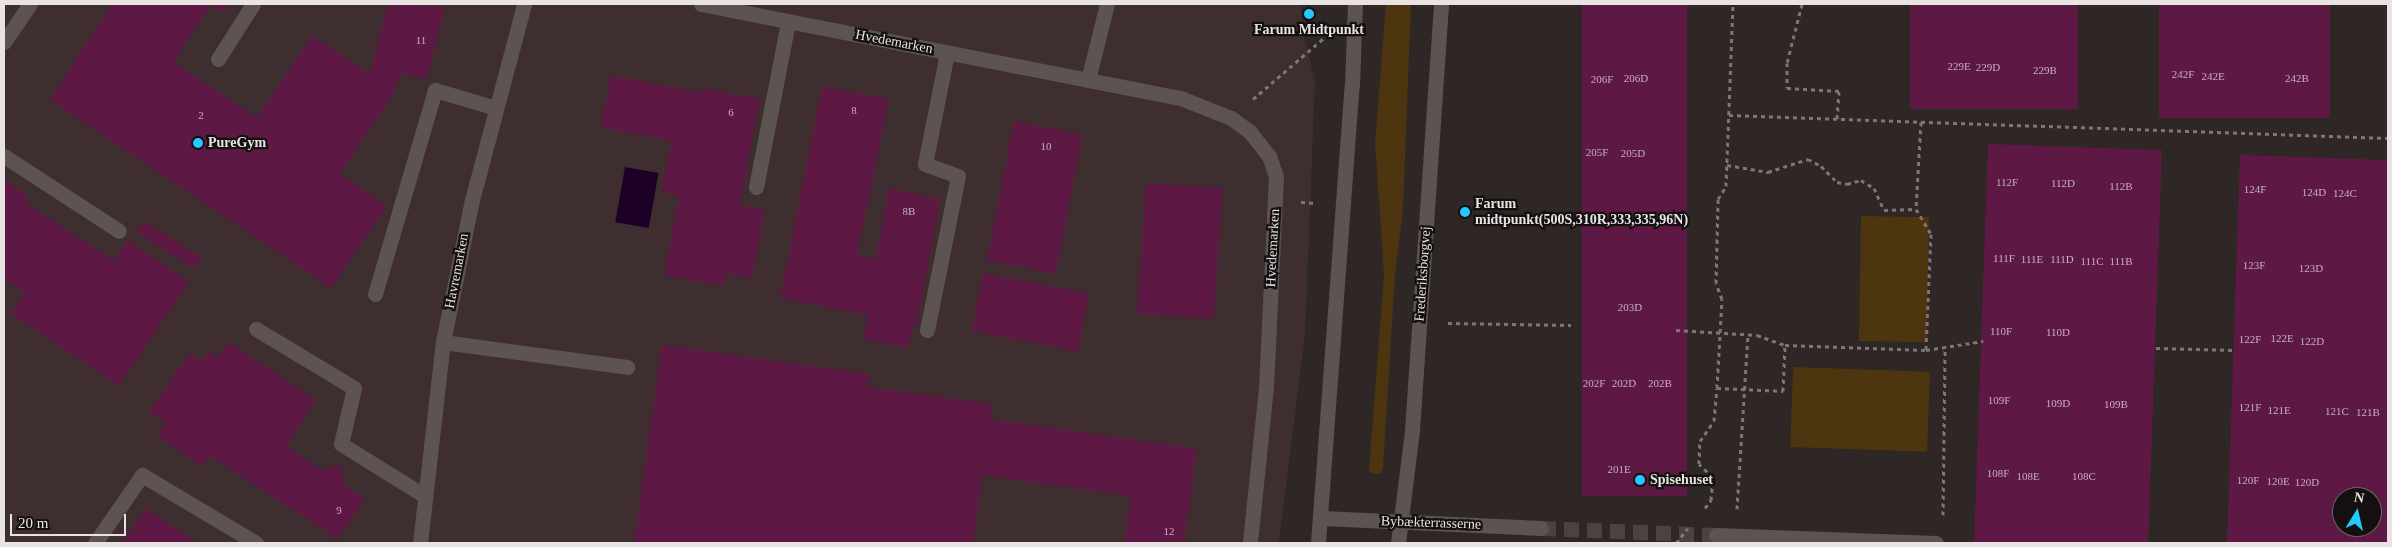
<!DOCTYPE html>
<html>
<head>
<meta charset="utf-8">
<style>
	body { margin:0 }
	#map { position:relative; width:2392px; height:547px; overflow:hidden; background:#2f2626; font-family:Georgia,serif }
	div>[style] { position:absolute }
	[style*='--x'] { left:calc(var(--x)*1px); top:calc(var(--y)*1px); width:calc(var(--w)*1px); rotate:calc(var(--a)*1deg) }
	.built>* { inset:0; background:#3e2e2f }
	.green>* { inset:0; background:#4c350f; transform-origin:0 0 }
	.water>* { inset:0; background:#1c0027; transform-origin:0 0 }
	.building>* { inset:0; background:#5d1944; transform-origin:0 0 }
	.minor-tunnel>* { height:15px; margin-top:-7.5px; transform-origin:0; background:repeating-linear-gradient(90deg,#4b4242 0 15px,transparent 0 23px) }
	.path>* { height:3px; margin-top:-1.5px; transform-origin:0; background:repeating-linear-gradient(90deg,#7e7676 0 4px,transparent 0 8px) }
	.minor>* { height:15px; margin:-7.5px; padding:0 7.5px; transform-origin:7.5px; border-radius:7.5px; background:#5d5353 }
	.dots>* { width:14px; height:14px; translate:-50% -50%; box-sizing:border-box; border:2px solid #141010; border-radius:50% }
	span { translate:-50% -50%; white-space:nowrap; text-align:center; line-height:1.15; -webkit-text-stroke:4.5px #141010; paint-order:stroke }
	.number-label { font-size:11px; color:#c6b0bb }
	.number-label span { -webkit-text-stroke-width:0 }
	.poi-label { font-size:14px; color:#e9e3e3; font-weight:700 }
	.left { translate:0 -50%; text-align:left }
	.street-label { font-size:14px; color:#e9e3e3 }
	.frame { position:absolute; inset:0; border:5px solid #e9e3e3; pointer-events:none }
	.north { position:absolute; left:2332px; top:487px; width:50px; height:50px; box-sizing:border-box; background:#141010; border:1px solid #696464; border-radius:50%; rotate:9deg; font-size:14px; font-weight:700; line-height:20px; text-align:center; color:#e9e3e3 }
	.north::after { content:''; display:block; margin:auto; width:18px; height:22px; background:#24c9fe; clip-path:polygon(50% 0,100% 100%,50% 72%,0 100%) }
	.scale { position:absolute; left:10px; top:514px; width:116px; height:22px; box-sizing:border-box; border:2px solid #e9e3e3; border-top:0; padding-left:6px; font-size:15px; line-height:18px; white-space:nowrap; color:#e9e3e3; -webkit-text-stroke:4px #141010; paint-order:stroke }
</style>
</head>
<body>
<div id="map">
	<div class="built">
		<div style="clip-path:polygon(4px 4px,1301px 4px,1303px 34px,1315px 81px,1305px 335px,1279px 543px,4px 543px)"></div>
	</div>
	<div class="green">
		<div style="clip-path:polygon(1386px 4px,1411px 4px,1403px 209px,1395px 275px,1383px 467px,1381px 474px,1373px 474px,1369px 470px,1384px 274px,1375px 143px)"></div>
		<div style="left:1861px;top:216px;width:68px;height:125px;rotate:1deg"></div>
		<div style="left:1793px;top:367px;width:137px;height:80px;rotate:2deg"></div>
	</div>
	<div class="water">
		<div style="left:625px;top:167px;width:34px;height:56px;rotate:10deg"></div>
	</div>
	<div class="building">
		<div style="clip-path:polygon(112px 4px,229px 4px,223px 12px,212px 4px,173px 62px,257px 118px,312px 36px,370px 74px,388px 4px,445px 7px,427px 79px,400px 73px,395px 91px,340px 174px,387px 206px,331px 288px,50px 100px)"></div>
		<div style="left:1582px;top:4px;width:105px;height:492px"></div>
		<div style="left:1910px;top:4px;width:168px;height:105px"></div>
		<div style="left:2159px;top:4px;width:171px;height:114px"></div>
		<div style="clip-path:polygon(611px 75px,702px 93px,703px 88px,760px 99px,740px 205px,765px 209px,752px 279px,726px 273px,723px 286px,664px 275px,679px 196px,661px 192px,671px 141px,601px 127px)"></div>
		<div style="clip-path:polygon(822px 86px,889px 99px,857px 255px,876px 259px,889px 188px,940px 199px,917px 325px,913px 324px,908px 348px,863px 339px,868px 315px,780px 298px)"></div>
		<div style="left:1014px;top:121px;width:70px;height:142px;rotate:11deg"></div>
		<div style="left:1988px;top:144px;width:174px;height:399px;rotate:2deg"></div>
		<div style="clip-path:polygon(evenodd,2240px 155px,2388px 160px,2388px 543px,2227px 543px,2240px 155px,2342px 497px,2372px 497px,2372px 527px,2342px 527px,2342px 497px)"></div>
		<div style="clip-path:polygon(4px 179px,28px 196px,24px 202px,114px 261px,128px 240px,189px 282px,119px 386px,11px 314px,25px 293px,4px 278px)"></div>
		<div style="left:1146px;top:183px;width:77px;height:131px;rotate:4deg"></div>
		<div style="left:144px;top:221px;width:68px;height:14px;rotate:32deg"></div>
		<div style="left:983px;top:273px;width:108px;height:59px;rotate:11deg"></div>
		<div style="clip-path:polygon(229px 342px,316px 400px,286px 446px,321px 470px,341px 465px,345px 486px,365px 499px,338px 539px,210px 456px,202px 467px,157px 436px,166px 423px,149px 412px,189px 354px,201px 361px,209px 351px,218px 358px)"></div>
		<div style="clip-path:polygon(662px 345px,870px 374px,868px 387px,992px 404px,990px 419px,1197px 449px,1184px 543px,1124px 543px,1131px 496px,982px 475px,973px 543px,634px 543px)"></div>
		<div style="clip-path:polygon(146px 508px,197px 543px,122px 543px)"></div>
	</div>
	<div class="minor-tunnel">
		<div style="--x:1541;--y:528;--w:175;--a:2.3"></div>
	</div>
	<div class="path">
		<div style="--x:1802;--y:4;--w:61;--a:104.3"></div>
		<div style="--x:1787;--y:63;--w:25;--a:90"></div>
		<div style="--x:1787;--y:88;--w:52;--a:3.3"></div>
		<div style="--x:1839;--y:91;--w:28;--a:94"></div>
		<div style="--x:1253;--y:99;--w:94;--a:-40.7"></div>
		<div style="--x:1729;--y:115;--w:659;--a:2"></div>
		<div style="--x:1921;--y:122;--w:87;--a:93.3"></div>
		<div style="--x:1916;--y:209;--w:29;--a:59"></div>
		<div style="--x:1931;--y:234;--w:116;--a:92.5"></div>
		<div style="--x:1727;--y:165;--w:42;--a:9.7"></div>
		<div style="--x:1768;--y:172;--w:42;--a:-18"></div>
		<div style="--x:1808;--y:159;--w:15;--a:28"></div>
		<div style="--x:1821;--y:166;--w:23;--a:45"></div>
		<div style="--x:1837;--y:182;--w:10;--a:11"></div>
		<div style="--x:1847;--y:184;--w:15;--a:-16"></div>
		<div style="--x:1861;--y:180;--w:15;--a:32"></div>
		<div style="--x:1874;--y:188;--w:24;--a:66"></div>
		<div style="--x:1884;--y:210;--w:32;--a:-2"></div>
		<div style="--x:1301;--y:202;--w:14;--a:4"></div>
		<div style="--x:1448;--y:323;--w:123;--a:0.9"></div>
		<div style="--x:1676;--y:330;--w:81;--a:3.5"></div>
		<div style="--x:1757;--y:335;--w:30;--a:20"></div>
		<div style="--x:1785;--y:345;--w:141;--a:2"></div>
		<div style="--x:1926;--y:350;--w:58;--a:-9"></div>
		<div style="--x:2156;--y:348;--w:78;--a:1.5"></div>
		<div style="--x:1717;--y:388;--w:66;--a:2.6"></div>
		<div style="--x:1783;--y:391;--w:46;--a:-87.5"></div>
		<div style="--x:1705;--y:508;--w:10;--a:-53"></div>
		<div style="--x:1711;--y:500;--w:23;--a:-85"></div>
		<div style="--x:1713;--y:477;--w:19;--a:-137"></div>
		<div style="--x:1699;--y:464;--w:23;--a:-88"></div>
		<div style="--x:1700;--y:441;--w:24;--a:-55"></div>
		<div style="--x:1714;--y:421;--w:33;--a:-85"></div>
		<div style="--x:1717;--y:388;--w:89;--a:-86.8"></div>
		<div style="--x:1722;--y:299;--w:17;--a:-111"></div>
		<div style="--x:1716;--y:283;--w:84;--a:-88.6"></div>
		<div style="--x:1718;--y:199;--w:15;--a:-58"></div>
		<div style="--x:1726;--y:186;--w:182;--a:-87.8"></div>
		<div style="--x:1737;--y:509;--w:174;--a:-86.4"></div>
		<div style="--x:1943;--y:515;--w:169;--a:-89.3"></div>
		<div style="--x:1676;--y:543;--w:19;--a:-51"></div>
	</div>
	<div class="minor">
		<div style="--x:701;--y:4;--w:491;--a:11.1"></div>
		<div style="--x:1183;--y:99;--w:52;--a:21.6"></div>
		<div style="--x:1231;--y:118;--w:24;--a:36"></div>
		<div style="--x:1250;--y:132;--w:31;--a:52"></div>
		<div style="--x:1269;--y:156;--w:21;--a:71"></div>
		<div style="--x:1276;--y:176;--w:211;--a:92.7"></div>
		<div style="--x:1266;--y:387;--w:157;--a:95.9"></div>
		<div style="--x:4;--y:42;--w:46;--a:-55.6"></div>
		<div style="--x:218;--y:59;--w:65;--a:-57.5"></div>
		<div style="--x:1088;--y:80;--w:78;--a:-76"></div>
		<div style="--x:4;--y:156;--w:137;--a:33.1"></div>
		<div style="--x:756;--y:187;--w:168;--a:-79"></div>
		<div style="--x:375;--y:294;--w:213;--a:-73.6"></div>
		<div style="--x:435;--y:90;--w:64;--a:16.4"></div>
		<div style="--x:256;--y:329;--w:114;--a:31"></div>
		<div style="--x:354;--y:388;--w:57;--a:103.1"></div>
		<div style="--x:341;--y:444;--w:99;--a:31.8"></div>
		<div style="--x:927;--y:330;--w:157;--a:-78.6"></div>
		<div style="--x:958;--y:176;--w:35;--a:-160"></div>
		<div style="--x:925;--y:164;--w:113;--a:-78.8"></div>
		<div style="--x:443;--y:342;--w:186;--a:7.7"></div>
		<div style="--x:1322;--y:518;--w:219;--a:2.6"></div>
		<div style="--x:1716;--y:535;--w:220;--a:2.1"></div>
		<div style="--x:95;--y:543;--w:83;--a:-55.3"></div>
		<div style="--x:142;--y:475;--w:133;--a:30.8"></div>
		<div style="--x:420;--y:543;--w:202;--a:-83.5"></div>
		<div style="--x:443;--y:342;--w:145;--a:-78.5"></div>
		<div style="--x:472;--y:200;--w:203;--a:-75.1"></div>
		<div style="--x:1318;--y:543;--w:459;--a:-85.8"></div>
		<div style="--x:1352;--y:85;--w:81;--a:-87.9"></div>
		<div style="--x:1398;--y:543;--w:114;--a:-82.9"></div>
		<div style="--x:1412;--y:430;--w:427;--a:-86.1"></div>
	</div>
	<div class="dots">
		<div style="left:1309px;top:14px;background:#24c9fe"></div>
		<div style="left:198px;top:143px;background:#24c9fe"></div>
		<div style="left:1465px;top:212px;background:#24c9fe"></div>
		<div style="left:1640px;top:480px;background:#24c9fe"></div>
	</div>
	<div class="number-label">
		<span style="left:421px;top:40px">11</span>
		<span style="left:1959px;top:66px">229E</span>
		<span style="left:1988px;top:67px">229D</span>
		<span style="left:2045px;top:70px">229B</span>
		<span style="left:2183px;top:74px">242F</span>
		<span style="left:2213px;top:76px">242E</span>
		<span style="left:1636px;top:78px">206D</span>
		<span style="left:2297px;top:78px">242B</span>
		<span style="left:1602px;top:79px">206F</span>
		<span style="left:854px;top:110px">8</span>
		<span style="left:731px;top:112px">6</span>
		<span style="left:201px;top:115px">2</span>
		<span style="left:1046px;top:146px">10</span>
		<span style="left:1597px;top:152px">205F</span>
		<span style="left:1633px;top:153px">205D</span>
		<span style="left:2007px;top:182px">112F</span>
		<span style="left:2063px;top:183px">112D</span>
		<span style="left:2121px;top:186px">112B</span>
		<span style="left:2255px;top:189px">124F</span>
		<span style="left:2314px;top:192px">124D</span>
		<span style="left:2345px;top:193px">124C</span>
		<span style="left:909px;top:211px">8B</span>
		<span style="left:2004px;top:258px">111F</span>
		<span style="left:2032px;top:259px">111E</span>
		<span style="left:2062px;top:259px">111D</span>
		<span style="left:2092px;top:261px">111C</span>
		<span style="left:2121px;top:261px">111B</span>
		<span style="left:2254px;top:265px">123F</span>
		<span style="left:2311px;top:268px">123D</span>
		<span style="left:1630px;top:307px">203D</span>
		<span style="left:2001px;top:331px">110F</span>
		<span style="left:2058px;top:332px">110D</span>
		<span style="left:2282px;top:338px">122E</span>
		<span style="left:2250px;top:339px">122F</span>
		<span style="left:2312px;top:341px">122D</span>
		<span style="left:1594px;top:383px">202F</span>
		<span style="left:1624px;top:383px">202D</span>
		<span style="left:1660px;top:383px">202B</span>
		<span style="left:1999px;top:400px">109F</span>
		<span style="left:2058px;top:403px">109D</span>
		<span style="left:2116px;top:404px">109B</span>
		<span style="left:2250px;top:407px">121F</span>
		<span style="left:2279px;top:410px">121E</span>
		<span style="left:2337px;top:411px">121C</span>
		<span style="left:2368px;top:412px">121B</span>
		<span style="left:1619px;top:469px">201E</span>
		<span style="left:1998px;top:473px">108F</span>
		<span style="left:2028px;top:476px">108E</span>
		<span style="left:2084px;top:476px">108C</span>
		<span style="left:2248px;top:480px">120F</span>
		<span style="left:2278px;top:481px">120E</span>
		<span style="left:2307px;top:482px">120D</span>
		<span style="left:339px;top:510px">9</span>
		<span style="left:1169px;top:531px">12</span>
	</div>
	<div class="poi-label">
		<span style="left:1309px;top:30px">Farum Midtpunkt</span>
		<span class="left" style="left:208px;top:143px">PureGym</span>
		<span class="left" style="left:1475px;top:212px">Farum<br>midtpunkt(500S,310R,333,335,96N)</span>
		<span class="left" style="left:1650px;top:480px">Spisehuset</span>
	</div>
	<div class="street-label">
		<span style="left:894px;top:42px;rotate:11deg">Hvedemarken</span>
		<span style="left:1273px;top:248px;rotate:-87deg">Hvedemarken</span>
		<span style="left:457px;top:271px;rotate:-79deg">Havremarken</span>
		<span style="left:1423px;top:274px;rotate:-86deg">Frederiksborgvej</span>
		<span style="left:1431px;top:523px;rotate:2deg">Bybækterrasserne</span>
	</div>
	<div class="frame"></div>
	<div class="north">N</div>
	<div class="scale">20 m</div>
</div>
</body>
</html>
